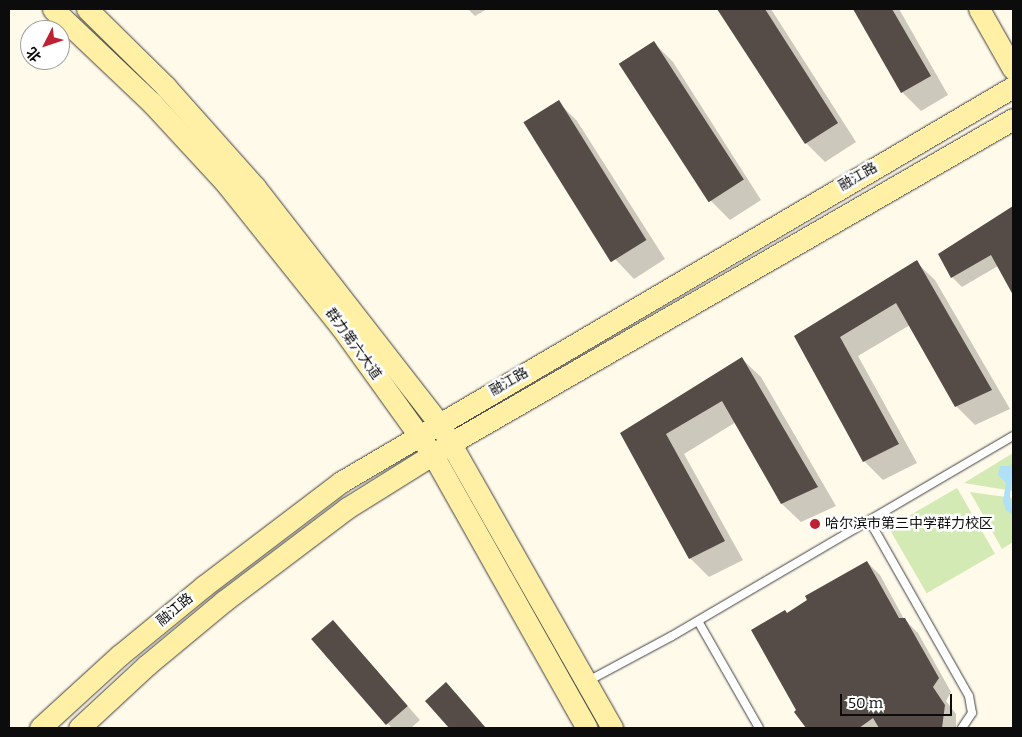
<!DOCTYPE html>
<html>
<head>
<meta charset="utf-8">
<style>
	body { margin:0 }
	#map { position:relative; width:1022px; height:737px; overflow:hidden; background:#fffaea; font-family:Bitter,"Noto Sans SC",serif }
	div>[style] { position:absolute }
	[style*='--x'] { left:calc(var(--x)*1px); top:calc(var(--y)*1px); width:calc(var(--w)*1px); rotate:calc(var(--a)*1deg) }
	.green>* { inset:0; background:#d3eab4; transform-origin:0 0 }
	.water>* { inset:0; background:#aee0f7 }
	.shadow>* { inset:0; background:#0003 }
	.building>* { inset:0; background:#554c48; transform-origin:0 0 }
	.roads { filter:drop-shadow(0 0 1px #3f3f3f) drop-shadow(0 0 1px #3f3f3f) }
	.service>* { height:8px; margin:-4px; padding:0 4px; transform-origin:4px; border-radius:4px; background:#fff }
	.secondary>* { height:21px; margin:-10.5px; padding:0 10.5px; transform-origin:10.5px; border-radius:10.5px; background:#fff0a5 }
	.dots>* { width:14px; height:14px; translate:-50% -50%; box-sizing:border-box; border:2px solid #fff; border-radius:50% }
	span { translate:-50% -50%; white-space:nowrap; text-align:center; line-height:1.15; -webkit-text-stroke:5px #fff; paint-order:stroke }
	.street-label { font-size:14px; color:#0c0c0c }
	.poi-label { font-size:14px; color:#0c0c0c }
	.left { translate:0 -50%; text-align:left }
	.frame { position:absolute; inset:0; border:10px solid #0c0c0c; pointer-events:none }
	.north { position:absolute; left:20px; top:20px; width:50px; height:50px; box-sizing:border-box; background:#fff; border:1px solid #9e9e9e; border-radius:50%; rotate:229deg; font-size:14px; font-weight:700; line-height:20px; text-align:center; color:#0c0c0c }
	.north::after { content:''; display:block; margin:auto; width:18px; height:22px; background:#be2131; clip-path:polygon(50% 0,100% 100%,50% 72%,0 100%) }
	.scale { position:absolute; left:840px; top:694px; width:112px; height:22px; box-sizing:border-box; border:2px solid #0c0c0c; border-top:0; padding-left:6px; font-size:15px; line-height:18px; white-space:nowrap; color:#0c0c0c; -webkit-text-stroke:4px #fff; paint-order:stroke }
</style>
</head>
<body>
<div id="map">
	<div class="green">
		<div style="clip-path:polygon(1013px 453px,1013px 491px,964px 483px)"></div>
		<div style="left:957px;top:488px;width:76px;height:79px;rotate:60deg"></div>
		<div style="clip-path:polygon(970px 492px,1013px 498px,1013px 542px,1002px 549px)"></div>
	</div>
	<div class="water">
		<div style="clip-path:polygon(1013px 461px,1010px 497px,1013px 515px,1006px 510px,1003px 501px,1006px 483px,998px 475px,1000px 466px,1010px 466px)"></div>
	</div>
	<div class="shadow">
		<div style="clip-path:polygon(468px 9px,487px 9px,475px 16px)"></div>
		<div style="clip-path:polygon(718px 9px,771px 9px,856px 142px,825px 162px,806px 143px)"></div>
		<div style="clip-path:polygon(855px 9px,899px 9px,948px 95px,921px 111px,902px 92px)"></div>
		<div style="clip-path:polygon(654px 43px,673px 62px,761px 200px,730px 220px,711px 201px)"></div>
		<div style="clip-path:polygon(558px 102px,577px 121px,665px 259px,634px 279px,616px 260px)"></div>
		<div style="clip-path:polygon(1012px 208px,1013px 293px,998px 266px,962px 287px,952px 277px,940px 255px)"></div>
		<div style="clip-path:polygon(916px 262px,935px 280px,1010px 409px,975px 425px,956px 406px,910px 325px,858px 356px,917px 463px,883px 480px,864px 461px,796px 336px)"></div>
		<div style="clip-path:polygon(742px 359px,761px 377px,836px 506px,801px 522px,782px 504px,736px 422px,684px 454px,743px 560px,709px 577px,690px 558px,621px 433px)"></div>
		<div style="clip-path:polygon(867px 562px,880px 575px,904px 619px,918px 633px,951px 692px,946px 701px,956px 714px,956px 728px,808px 728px,795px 713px,798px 711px,787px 614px)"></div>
		<div style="clip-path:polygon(345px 635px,420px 720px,411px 728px,392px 728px,388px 724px)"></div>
	</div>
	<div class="building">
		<div style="clip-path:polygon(717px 9px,765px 9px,838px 123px,805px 144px)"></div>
		<div style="clip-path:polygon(853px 9px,892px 9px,931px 76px,901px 93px)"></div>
		<div style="left:654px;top:41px;width:165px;height:42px;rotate:57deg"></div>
		<div style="left:559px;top:100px;width:165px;height:42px;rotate:58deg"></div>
		<div style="clip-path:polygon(1013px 206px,1013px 295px,991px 255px,951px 278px,938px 254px)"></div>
		<div style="clip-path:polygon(917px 260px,992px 390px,955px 407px,896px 303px,840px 337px,899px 444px,863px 462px,794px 336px)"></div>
		<div style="clip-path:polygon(742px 357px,818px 487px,781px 504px,722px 401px,666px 434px,725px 541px,689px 559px,620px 433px)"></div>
		<div style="clip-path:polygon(867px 561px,899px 618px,905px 618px,939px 678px,933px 687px,945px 705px,942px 728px,879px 728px,873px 718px,859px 728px,806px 728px,794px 712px,796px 710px,751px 630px,785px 610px,787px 613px,807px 600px,805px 596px)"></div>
		<div style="left:333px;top:620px;width:114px;height:29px;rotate:49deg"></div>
		<div style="clip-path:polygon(446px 682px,486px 728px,449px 728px,425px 701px)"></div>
	</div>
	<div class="roads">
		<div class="service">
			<div style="--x:869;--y:520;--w:202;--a:60.4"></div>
			<div style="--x:969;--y:696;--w:17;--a:80"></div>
			<div style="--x:972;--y:713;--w:18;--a:124"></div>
			<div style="--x:698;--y:621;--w:123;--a:60.3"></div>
			<div style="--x:588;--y:681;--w:95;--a:-28.2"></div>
			<div style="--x:672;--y:636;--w:395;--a:-30.4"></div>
		</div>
		<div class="secondary">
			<div style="--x:53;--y:9;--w:137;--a:43.5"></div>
			<div style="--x:152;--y:103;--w:106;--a:47.3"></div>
			<div style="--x:224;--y:181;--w:187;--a:51.3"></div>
			<div style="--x:341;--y:327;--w:158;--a:54.3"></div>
			<div style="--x:433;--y:455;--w:313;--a:60.6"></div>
			<div style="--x:87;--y:9;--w:111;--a:44.6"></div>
			<div style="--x:166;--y:87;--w:134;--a:48.3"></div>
			<div style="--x:255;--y:187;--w:299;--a:52.1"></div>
			<div style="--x:439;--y:423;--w:351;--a:60.4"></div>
			<div style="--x:979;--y:9;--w:69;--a:60.5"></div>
			<div style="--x:40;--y:728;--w:108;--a:-42.4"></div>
			<div style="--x:120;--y:655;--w:109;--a:-39.4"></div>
			<div style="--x:204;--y:586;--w:172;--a:-37.2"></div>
			<div style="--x:341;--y:482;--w:779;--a:-30.45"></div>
			<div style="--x:79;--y:728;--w:93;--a:-42.8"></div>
			<div style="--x:147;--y:665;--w:100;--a:-39.7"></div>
			<div style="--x:224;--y:601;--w:154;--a:-37.1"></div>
			<div style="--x:347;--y:508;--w:123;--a:-32"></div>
			<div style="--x:451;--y:443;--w:649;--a:-29.96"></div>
		</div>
	</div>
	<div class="dots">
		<div style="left:815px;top:524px;background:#be2131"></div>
	</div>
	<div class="street-label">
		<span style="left:858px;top:177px;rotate:-30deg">融江路</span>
		<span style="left:353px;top:344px;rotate:54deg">群力第六大道</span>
		<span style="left:509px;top:382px;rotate:-30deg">融江路</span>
		<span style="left:175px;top:610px;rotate:-40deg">融江路</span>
	</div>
	<div class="poi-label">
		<span class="left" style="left:825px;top:524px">哈尔滨市第三中学群力校区</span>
	</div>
	<div class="frame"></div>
	<div class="north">北</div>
	<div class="scale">50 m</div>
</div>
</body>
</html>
